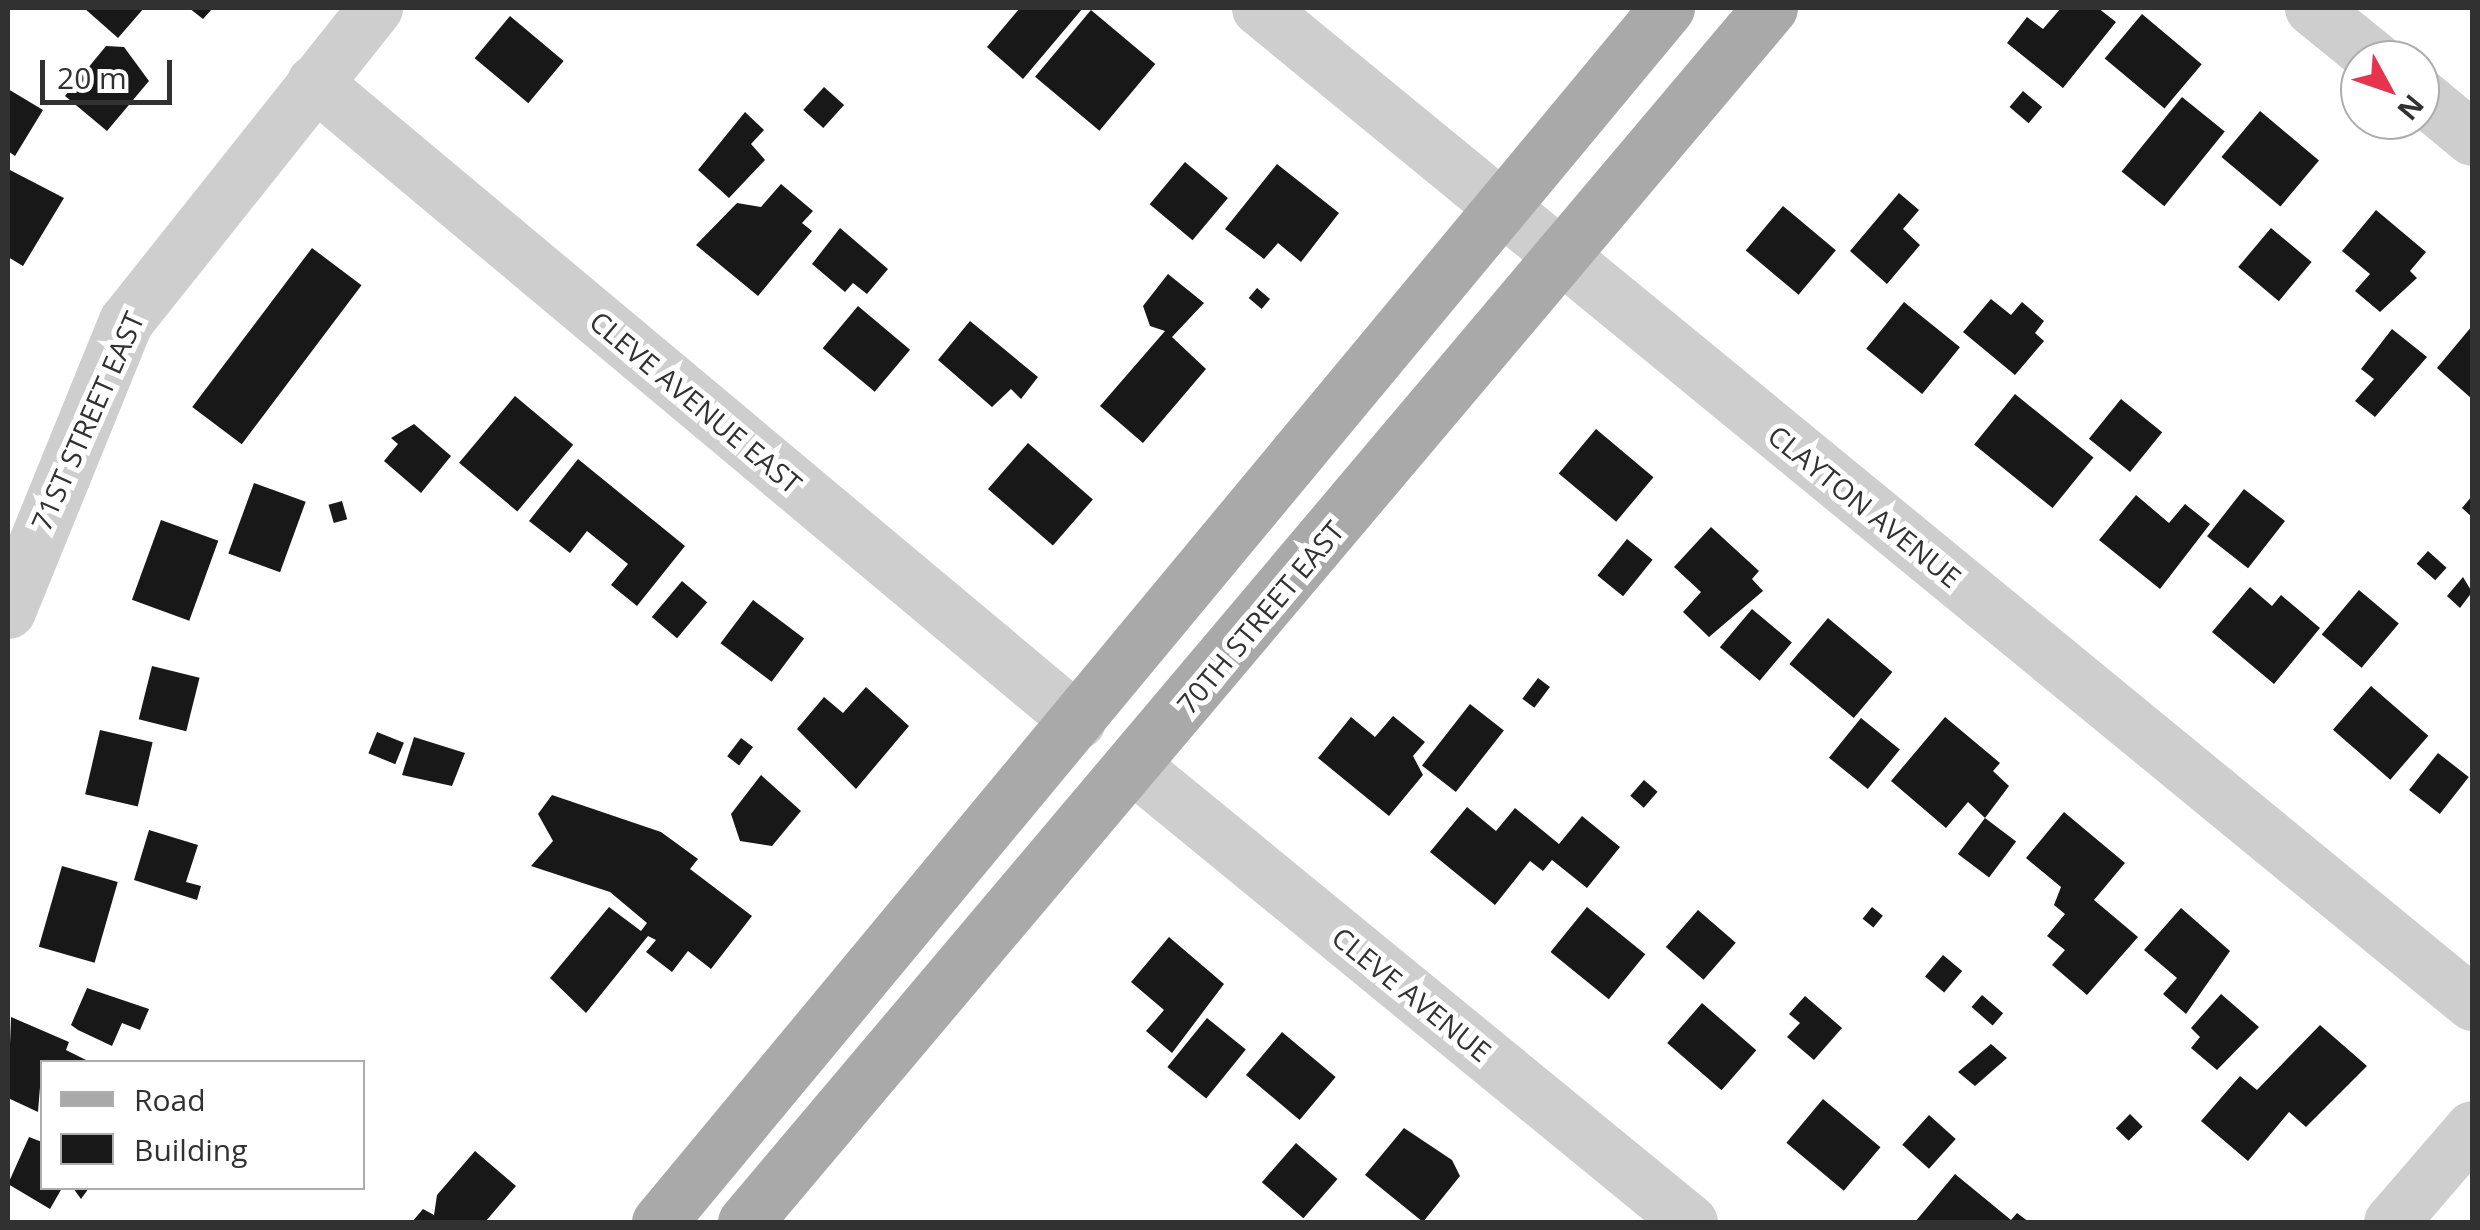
<!DOCTYPE html>
<html>
<head>
<meta charset="utf-8">
<style>
	body { margin:0 }
	#map { position:relative; width:2480px; height:1230px; overflow:hidden; background:#fff; font-family:"Open Sans",sans-serif }
	div>[style] { position:absolute }
	[style*='--x'] { left:calc(var(--x)*1px); top:calc(var(--y)*1px); width:calc(var(--w)*1px); rotate:calc(var(--a)*1deg) }
	.building>* { inset:0; background:#181818; transform-origin:0 0 }
	.minor>* { height:55px; margin:-27.5px; padding:0 27.5px; transform-origin:27.5px; border-radius:27.5px; background:#cecece }
	.major>* { height:55px; margin:-27.5px; padding:0 27.5px; transform-origin:27.5px; border-radius:27.5px; background:#a9a9a9 }
	span { translate:-50% -50%; white-space:nowrap; text-align:center; line-height:1.15; -webkit-text-stroke:10px #fff; paint-order:stroke }
	.street-label { font-size:28px; color:#313131 }
	.frame { position:absolute; inset:0; border:10px solid #313131; pointer-events:none }
	.legend { position:absolute; left:40px; top:1060px; width:325px; height:130px; box-sizing:border-box; background:#fff; border:2px solid #adadad; margin:0; padding:12px 18px; list-style:none; font-size:30px; color:#313131 }
	.legend li { display:flex; align-items:center; gap:20px; height:50px }
	.legend b { width:50px; border:2px solid #adadad }
	.north { position:absolute; left:2340px; top:40px; width:100px; height:100px; box-sizing:border-box; background:#fff; border:2px solid #adadad; border-radius:50%; rotate:130deg; font-size:28px; font-weight:700; line-height:40px; text-align:center; color:#313131 }
	.north::after { content:''; display:block; margin:auto; width:35px; height:45px; background:#e8334c; clip-path:polygon(50% 0,100% 100%,50% 72%,0 100%) }
	.scale { position:absolute; left:40px; top:60px; width:132px; height:45px; box-sizing:border-box; border:5px solid #313131; border-top:0; padding-left:12px; font-size:30px; line-height:35px; white-space:nowrap; color:#313131; -webkit-text-stroke:8px #fff; paint-order:stroke }
</style>
</head>
<body>
<div id="map">
	<div class="building">
		<div style="clip-path:polygon(84px 8px,144px 8px,118px 38px)"></div>
		<div style="clip-path:polygon(189px 8px,213px 8px,203px 19px)"></div>
		<div style="clip-path:polygon(1020px 8px,1083px 8px,1023px 79px,987px 47px)"></div>
		<div style="clip-path:polygon(2061px 8px,2098px 8px,2116px 22px,2063px 88px,2007px 43px,2027px 17px,2043px 29px)"></div>
		<div style="left:1091px;top:10px;width:84px;height:87px;rotate:40deg"></div>
		<div style="left:2142px;top:14px;width:78px;height:58px;rotate:40deg"></div>
		<div style="left:510px;top:16px;width:70px;height:55px;rotate:40deg"></div>
		<div style="clip-path:polygon(106px 46px,124px 47px,149px 81px,107px 131px,65px 96px)"></div>
		<div style="left:824px;top:87px;width:27px;height:31px;rotate:42deg"></div>
		<div style="clip-path:polygon(8px 89px,43px 110px,15px 156px,8px 151px)"></div>
		<div style="left:2023px;top:91px;width:25px;height:21px;rotate:40deg"></div>
		<div style="left:2182px;top:97px;width:55px;height:96px;rotate:39deg"></div>
		<div style="left:2260px;top:111px;width:77px;height:60px;rotate:40deg"></div>
		<div style="clip-path:polygon(745px 112px,764px 130px,751px 144px,765px 160px,729px 198px,698px 170px)"></div>
		<div style="left:1185px;top:162px;width:56px;height:55px;rotate:40deg"></div>
		<div style="clip-path:polygon(1277px 164px,1339px 213px,1301px 262px,1278px 243px,1264px 259px,1225px 229px)"></div>
		<div style="clip-path:polygon(8px 169px,64px 198px,23px 266px,8px 257px)"></div>
		<div style="clip-path:polygon(781px 184px,813px 211px,802px 223px,812px 231px,758px 296px,696px 245px,737px 203px,761px 207px)"></div>
		<div style="clip-path:polygon(1899px 193px,1919px 210px,1903px 229px,1920px 245px,1887px 284px,1850px 251px)"></div>
		<div style="left:1783px;top:206px;width:69px;height:58px;rotate:40deg"></div>
		<div style="clip-path:polygon(2376px 210px,2426px 252px,2410px 271px,2417px 278px,2380px 312px,2355px 291px,2370px 274px,2342px 251px)"></div>
		<div style="clip-path:polygon(840px 228px,888px 269px,867px 294px,853px 283px,845px 292px,812px 264px)"></div>
		<div style="left:2271px;top:228px;width:53px;height:51px;rotate:40deg"></div>
		<div style="left:312px;top:248px;width:62px;height:199px;rotate:37deg"></div>
		<div style="clip-path:polygon(1168px 274px,1204px 303px,1172px 337px,1206px 369px,1143px 443px,1100px 406px,1165px 331px,1150px 326px,1143px 306px)"></div>
		<div style="left:1257px;top:288px;width:17px;height:13px;rotate:40deg"></div>
		<div style="clip-path:polygon(1991px 299px,2011px 315px,2022px 302px,2044px 321px,2035px 333px,2044px 341px,2015px 375px,1963px 332px)"></div>
		<div style="left:1904px;top:302px;width:72px;height:60px;rotate:39deg"></div>
		<div style="left:858px;top:306px;width:68px;height:55px;rotate:40deg"></div>
		<div style="clip-path:polygon(970px 321px,1038px 377px,1021px 399px,1011px 389px,992px 407px,938px 360px)"></div>
		<div style="clip-path:polygon(2472px 326px,2472px 399px,2437px 368px)"></div>
		<div style="clip-path:polygon(2392px 329px,2427px 357px,2375px 417px,2355px 401px,2374px 379px,2361px 369px)"></div>
		<div style="left:2015px;top:394px;width:101px;height:65px;rotate:39deg"></div>
		<div style="left:515px;top:396px;width:76px;height:87px;rotate:40deg"></div>
		<div style="left:2121px;top:399px;width:53px;height:51px;rotate:39deg"></div>
		<div style="clip-path:polygon(414px 424px,451px 456px,421px 493px,384px 461px,398px 444px,391px 438px)"></div>
		<div style="left:1596px;top:429px;width:75px;height:58px;rotate:40deg"></div>
		<div style="left:1028px;top:443px;width:86px;height:61px;rotate:41deg"></div>
		<div style="clip-path:polygon(578px 459px,685px 546px,637px 606px,611px 585px,628px 564px,587px 531px,570px 553px,529px 521px)"></div>
		<div style="left:254px;top:483px;width:55px;height:75px;rotate:20deg"></div>
		<div style="left:2244px;top:489px;width:52px;height:60px;rotate:38deg"></div>
		<div style="clip-path:polygon(2136px 495px,2169px 523px,2185px 504px,2210px 524px,2160px 589px,2099px 540px)"></div>
		<div style="clip-path:polygon(2472px 496px,2472px 517px,2462px 508px)"></div>
		<div style="left:342px;top:501px;width:19px;height:14px;rotate:74deg"></div>
		<div style="left:161px;top:520px;width:61px;height:85px;rotate:20deg"></div>
		<div style="clip-path:polygon(1711px 527px,1759px 571px,1752px 579px,1763px 591px,1709px 637px,1683px 612px,1701px 592px,1674px 567px)"></div>
		<div style="left:1627px;top:539px;width:33px;height:47px;rotate:39deg"></div>
		<div style="left:2428px;top:551px;width:25px;height:17px;rotate:42deg"></div>
		<div style="clip-path:polygon(2463px 577px,2472px 592px,2460px 608px,2447px 596px)"></div>
		<div style="left:682px;top:581px;width:33px;height:47px;rotate:40deg"></div>
		<div style="clip-path:polygon(2250px 587px,2272px 606px,2281px 595px,2320px 628px,2274px 684px,2212px 632px)"></div>
		<div style="left:2359px;top:590px;width:52px;height:58px;rotate:40deg"></div>
		<div style="left:753px;top:600px;width:64px;height:54px;rotate:37deg"></div>
		<div style="left:1752px;top:609px;width:52px;height:50px;rotate:40deg"></div>
		<div style="left:1828px;top:618px;width:84px;height:60px;rotate:40deg"></div>
		<div style="left:152px;top:666px;width:49px;height:55px;rotate:14deg"></div>
		<div style="left:1538px;top:678px;width:15px;height:26px;rotate:37deg"></div>
		<div style="left:2371px;top:686px;width:76px;height:58px;rotate:41deg"></div>
		<div style="clip-path:polygon(866px 687px,909px 726px,856px 789px,797px 729px,824px 697px,843px 713px)"></div>
		<div style="left:1470px;top:704px;width:43px;height:78px;rotate:38deg"></div>
		<div style="clip-path:polygon(1393px 716px,1425px 742px,1413px 756px,1423px 775px,1389px 816px,1318px 758px,1351px 717px,1375px 737px)"></div>
		<div style="clip-path:polygon(1945px 717px,2000px 763px,1993px 771px,2009px 786px,1985px 818px,1968px 802px,1946px 828px,1891px 781px)"></div>
		<div style="left:1861px;top:718px;width:50px;height:51px;rotate:39deg"></div>
		<div style="left:100px;top:730px;width:54px;height:66px;rotate:13deg"></div>
		<div style="left:377px;top:732px;width:29px;height:23px;rotate:22deg"></div>
		<div style="clip-path:polygon(414px 737px,465px 753px,452px 786px,402px 775px)"></div>
		<div style="left:741px;top:738px;width:15px;height:23px;rotate:37deg"></div>
		<div style="left:2438px;top:753px;width:39px;height:47px;rotate:38deg"></div>
		<div style="clip-path:polygon(761px 775px,801px 811px,772px 846px,740px 841px,731px 814px)"></div>
		<div style="left:1644px;top:780px;width:18px;height:21px;rotate:41deg"></div>
		<div style="clip-path:polygon(552px 795px,661px 832px,698px 859px,690px 869px,752px 916px,711px 969px,688px 951px,672px 972px,646px 952px,656px 940px,648px 936px,586px 1013px,550px 978px,609px 907px,641px 931px,647px 923px,610px 892px,531px 866px,553px 841px,538px 814px)"></div>
		<div style="clip-path:polygon(1467px 807px,1496px 831px,1515px 808px,1559px 844px,1582px 816px,1620px 847px,1587px 888px,1552px 860px,1543px 871px,1530px 861px,1495px 905px,1430px 852px)"></div>
		<div style="clip-path:polygon(2064px 812px,2125px 863px,2094px 900px,2138px 937px,2087px 995px,2052px 965px,2065px 950px,2047px 936px,2065px 914px,2054px 905px,2061px 887px,2026px 858px)"></div>
		<div style="left:1985px;top:818px;width:39px;height:45px;rotate:37deg"></div>
		<div style="clip-path:polygon(149px 830px,198px 845px,186px 882px,201px 886px,197px 900px,134px 880px)"></div>
		<div style="left:62px;top:866px;width:58px;height:84px;rotate:16deg"></div>
		<div style="left:1587px;top:907px;width:75px;height:58px;rotate:39deg"></div>
		<div style="left:1872px;top:907px;width:14px;height:15px;rotate:39deg"></div>
		<div style="clip-path:polygon(2181px 908px,2230px 951px,2186px 1014px,2163px 994px,2177px 978px,2144px 950px)"></div>
		<div style="left:1698px;top:910px;width:50px;height:49px;rotate:41deg"></div>
		<div style="clip-path:polygon(1169px 937px,1224px 984px,1172px 1053px,1146px 1031px,1164px 1010px,1131px 982px)"></div>
		<div style="left:1943px;top:955px;width:25px;height:28px;rotate:40deg"></div>
		<div style="clip-path:polygon(87px 988px,149px 1009px,140px 1030px,122px 1023px,112px 1046px,78px 1030px,71px 1025px)"></div>
		<div style="clip-path:polygon(2221px 994px,2259px 1027px,2217px 1070px,2191px 1048px,2200px 1037px,2191px 1028px)"></div>
		<div style="left:1982px;top:995px;width:28px;height:16px;rotate:41deg"></div>
		<div style="clip-path:polygon(1805px 996px,1842px 1028px,1814px 1060px,1787px 1037px,1800px 1023px,1789px 1014px)"></div>
		<div style="left:1702px;top:1003px;width:72px;height:53px;rotate:41deg"></div>
		<div style="clip-path:polygon(11px 1017px,69px 1042px,66px 1050px,90px 1062px,42px 1062px,38px 1112px,8px 1098px)"></div>
		<div style="left:1207px;top:1018px;width:50px;height:63px;rotate:39deg"></div>
		<div style="clip-path:polygon(2320px 1025px,2367px 1066px,2306px 1127px,2289px 1112px,2248px 1161px,2201px 1121px,2240px 1076px,2257px 1090px)"></div>
		<div style="left:1282px;top:1032px;width:70px;height:56px;rotate:40deg"></div>
		<div style="clip-path:polygon(1991px 1044px,2007px 1058px,1975px 1086px,1958px 1072px)"></div>
		<div style="left:1823px;top:1099px;width:75px;height:57px;rotate:40deg"></div>
		<div style="left:2130px;top:1114px;width:18px;height:20px;rotate:45deg"></div>
		<div style="left:1929px;top:1115px;width:36px;height:40px;rotate:42deg"></div>
		<div style="clip-path:polygon(1404px 1128px,1452px 1160px,1460px 1176px,1423px 1222px,1365px 1175px)"></div>
		<div style="clip-path:polygon(29px 1137px,42px 1142px,42px 1188px,62px 1188px,50px 1209px,8px 1184px)"></div>
		<div style="left:1296px;top:1143px;width:55px;height:52px;rotate:41deg"></div>
		<div style="clip-path:polygon(475px 1151px,516px 1186px,485px 1222px,412px 1222px,423px 1209px,434px 1215px,437px 1195px)"></div>
		<div style="clip-path:polygon(1955px 1174px,2011px 1220px,2017px 1213px,2029px 1222px,1915px 1222px)"></div>
		<div style="clip-path:polygon(73px 1188px,89px 1188px,81px 1199px)"></div>
	</div>
	<div class="minor">
		<div style="--x:1259;--y:8;--w:1569;--a:39.36"></div>
		<div style="--x:2312;--y:8;--w:82;--a:39.1"></div>
		<div style="--x:314;--y:82;--w:996;--a:39.91"></div>
		<div style="--x:2420;--y:95;--w:67;--a:39.6"></div>
		<div style="--x:8;--y:611;--w:313;--a:-67.9"></div>
		<div style="--x:126;--y:321;--w:400;--a:-51.5"></div>
		<div style="--x:1133;--y:766;--w:720;--a:39.31"></div>
		<div style="--x:2391;--y:1222;--w:124;--a:-49.2"></div>
	</div>
	<div class="major">
		<div style="--x:659;--y:1222;--w:1578;--a:-50.3"></div>
		<div style="--x:745;--y:1222;--w:1589;--a:-49.83"></div>
	</div>
	<div class="street-label">
		<span style="left:696px;top:402px;rotate:40deg">CLEVE AVENUE EAST</span>
		<span style="left:87px;top:421px;rotate:-66deg">71ST STREET EAST</span>
		<span style="left:1865px;top:506px;rotate:39deg">CLAYTON AVENUE</span>
		<span style="left:1260px;top:617px;rotate:-50deg">70TH STREET EAST</span>
		<span style="left:1412px;top:994px;rotate:39deg">CLEVE AVENUE</span>
	</div>
	<div class="frame"></div>
	<ul class="legend">
	<li><b style="height:12px;background:#a9a9a9"></b>Road</li>
	<li><b style="height:28px;background:#181818"></b>Building</li>
	</ul>
	<div class="north">N</div>
	<div class="scale">20 m</div>
</div>
</body>
</html>
